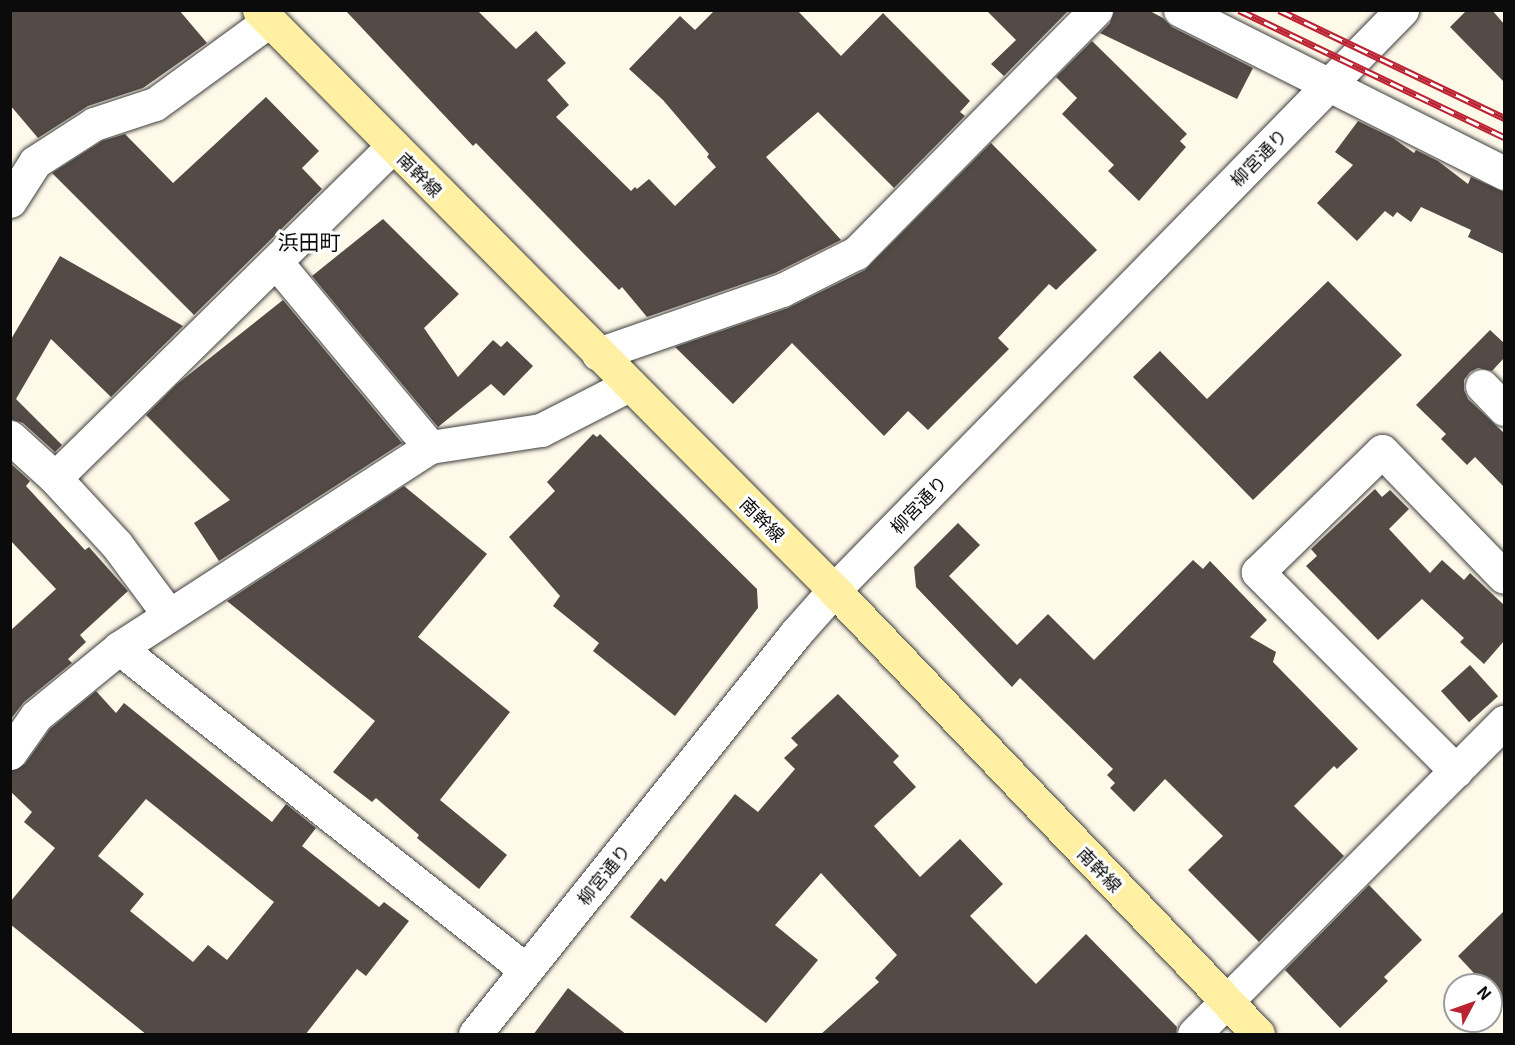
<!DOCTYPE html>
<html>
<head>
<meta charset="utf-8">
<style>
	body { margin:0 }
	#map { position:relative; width:1515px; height:1045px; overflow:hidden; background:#fff9e9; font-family:Georgia,"Noto Sans JP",serif }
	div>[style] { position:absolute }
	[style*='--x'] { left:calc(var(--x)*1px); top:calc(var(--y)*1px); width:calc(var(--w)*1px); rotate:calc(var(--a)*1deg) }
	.building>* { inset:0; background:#544b47; transform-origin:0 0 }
	.roads { filter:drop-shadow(0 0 2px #3e3e3e) drop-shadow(0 0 2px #3e3e3e) }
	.minor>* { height:33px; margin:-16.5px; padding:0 16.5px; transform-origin:16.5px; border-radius:16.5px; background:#fff }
	.tertiary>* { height:33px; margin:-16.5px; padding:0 16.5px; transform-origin:16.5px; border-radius:16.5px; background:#fff }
	.secondary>* { height:33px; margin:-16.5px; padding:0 16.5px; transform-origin:16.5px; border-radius:16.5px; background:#fff0a4 }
	.rail>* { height:7px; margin-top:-3.5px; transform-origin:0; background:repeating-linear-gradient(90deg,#fff 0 14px,#bb2333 0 28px); box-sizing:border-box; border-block:2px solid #bb2333 }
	span { translate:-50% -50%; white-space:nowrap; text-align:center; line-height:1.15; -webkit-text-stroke:6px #fff; paint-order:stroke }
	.street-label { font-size:18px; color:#0b0b0b }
	.quarter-label { font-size:21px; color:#0b0b0b }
	.frame { position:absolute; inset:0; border:12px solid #0b0b0b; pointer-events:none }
	.north { position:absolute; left:1443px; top:973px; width:60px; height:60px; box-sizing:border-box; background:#fff; border:2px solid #9d9d9d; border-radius:50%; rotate:49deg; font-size:16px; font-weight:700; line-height:24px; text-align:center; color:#0b0b0b }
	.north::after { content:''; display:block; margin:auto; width:21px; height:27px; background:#bb2333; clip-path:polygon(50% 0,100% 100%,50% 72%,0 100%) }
</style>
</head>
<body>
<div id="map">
	<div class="building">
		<div style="clip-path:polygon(10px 10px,179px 10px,207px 43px,143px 88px,88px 106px,38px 138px,10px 105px)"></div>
		<div style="clip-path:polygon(345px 10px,477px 10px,516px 49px,536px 31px,566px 63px,547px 80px,569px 105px,556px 117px,631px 191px,635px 187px,637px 189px,649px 179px,675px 206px,716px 167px,707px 157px,709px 154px,663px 100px,629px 69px,680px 16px,695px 30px,715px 10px,797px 10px,841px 56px,883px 13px,970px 101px,960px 112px,965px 116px,894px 188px,818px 112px,766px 157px,841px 240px,775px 273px,647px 317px,622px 287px,619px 290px,476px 143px,473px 146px)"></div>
		<div style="clip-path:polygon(986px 10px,1069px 10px,1004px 76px,991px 64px,1016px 40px)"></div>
		<div style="clip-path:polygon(1114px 10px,1148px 10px,1163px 18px,1172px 27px,1253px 68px,1237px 99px,1100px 33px,1110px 23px)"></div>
		<div style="clip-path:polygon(1467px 10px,1492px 10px,1504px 24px,1504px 82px,1450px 27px)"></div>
		<div style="clip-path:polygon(1092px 41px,1187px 134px,1180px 141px,1186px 147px,1139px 201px,1108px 171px,1114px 165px,1062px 114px,1077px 98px,1056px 77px)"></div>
		<div style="clip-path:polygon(266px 97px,319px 151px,302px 168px,322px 189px,194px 315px,52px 173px,102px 141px,125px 134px,173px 183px)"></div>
		<div style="clip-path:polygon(1358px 121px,1393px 138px,1414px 153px,1416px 150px,1438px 161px,1468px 184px,1471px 177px,1504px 192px,1504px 254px,1468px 237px,1471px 230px,1421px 207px,1411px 222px,1397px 212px,1393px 217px,1385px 211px,1357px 241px,1317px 203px,1353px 165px,1335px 152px)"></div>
		<div style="clip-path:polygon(991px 143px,1097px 250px,1056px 290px,1049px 284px,998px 338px,1009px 349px,928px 430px,908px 411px,884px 436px,792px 343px,733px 404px,675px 347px,788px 308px,865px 270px)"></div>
		<div style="clip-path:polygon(383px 219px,459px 294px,424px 328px,458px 377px,493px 340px,501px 347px,507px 341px,533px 366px,504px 396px,491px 384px,438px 427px,312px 276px)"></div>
		<div style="clip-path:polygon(60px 256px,183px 326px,111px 397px,51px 339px,16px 399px,62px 445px,55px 452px,23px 423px,10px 419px,10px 341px)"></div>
		<div style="clip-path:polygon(1328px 281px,1402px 355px,1253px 500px,1133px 377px,1160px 351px,1207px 399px)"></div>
		<div style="clip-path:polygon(283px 300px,402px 443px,219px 561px,194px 523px,230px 500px,146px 415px,177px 384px)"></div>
		<div style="clip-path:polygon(1490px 330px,1504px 343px,1504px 358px,1492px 371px,1478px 368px,1470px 372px,1464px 380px,1464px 390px,1468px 399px,1504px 433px,1504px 487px,1475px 457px,1467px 465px,1441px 439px,1446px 434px,1416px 405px)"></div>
		<div style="clip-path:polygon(593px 434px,597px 437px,600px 434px,757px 589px,758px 608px,675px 716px,593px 651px,599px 643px,553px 606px,560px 596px,509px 537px,555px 491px,547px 482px)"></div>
		<div style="clip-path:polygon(10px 463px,30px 481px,26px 486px,85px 550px,89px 547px,128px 591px,80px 635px,86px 642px,68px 659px,72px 663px,24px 702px,10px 720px,10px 631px,56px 589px,10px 540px)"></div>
		<div style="clip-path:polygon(404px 486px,487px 554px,418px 637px,510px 712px,440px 800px,507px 855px,479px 889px,417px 838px,419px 835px,376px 798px,372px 802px,333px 772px,375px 721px,227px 601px)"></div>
		<div style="clip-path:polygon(1375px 489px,1382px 497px,1390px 490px,1409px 509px,1389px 529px,1430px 573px,1442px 560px,1464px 580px,1470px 573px,1504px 605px,1504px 641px,1484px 664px,1460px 642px,1464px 638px,1422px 599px,1378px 640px,1306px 566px,1317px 556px,1311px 549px)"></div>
		<div style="clip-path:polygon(958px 523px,980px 545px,949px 576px,1017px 645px,1048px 614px,1094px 660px,1193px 560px,1203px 569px,1210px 561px,1267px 620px,1250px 637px,1276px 652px,1273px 662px,1358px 749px,1337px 769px,1334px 766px,1294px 806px,1344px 856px,1259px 942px,1188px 870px,1223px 836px,1165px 779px,1134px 812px,1110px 788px,1115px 783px,1107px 775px,1113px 769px,1020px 678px,1012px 687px,916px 587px,914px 567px)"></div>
		<div style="left:1470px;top:665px;width:42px;height:39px;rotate:48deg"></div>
		<div style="clip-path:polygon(evenodd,96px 691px,116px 713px,124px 703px,272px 822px,286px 804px,316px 828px,302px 846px,379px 907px,384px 902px,409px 921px,366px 976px,357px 969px,305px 1035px,147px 1035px,10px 924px,10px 902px,55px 848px,24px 822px,32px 812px,10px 791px,10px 771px,25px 764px,50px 729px,96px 691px,146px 799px,274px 902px,227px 960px,208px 945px,193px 962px,130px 911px,144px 894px,98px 856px,146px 799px)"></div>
		<div style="clip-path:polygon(838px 694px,899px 756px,893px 762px,916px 787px,874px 826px,920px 877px,960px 839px,1003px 884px,970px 916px,1036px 984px,1086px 934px,1177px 1027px,1176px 1035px,820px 1035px,879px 982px,875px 978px,897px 955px,821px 873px,775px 925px,818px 960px,766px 1023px,630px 917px,661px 878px,665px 882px,735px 794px,758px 812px,795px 769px,784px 758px,798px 745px,791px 738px)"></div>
		<div style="clip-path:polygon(1369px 885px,1422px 940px,1384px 977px,1388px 981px,1340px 1028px,1285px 970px)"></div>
		<div style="clip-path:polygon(1504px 911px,1504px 1006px,1491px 991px,1491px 985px,1485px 985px,1458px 956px)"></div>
		<div style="clip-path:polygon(568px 988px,627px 1035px,533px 1035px)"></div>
	</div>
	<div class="roads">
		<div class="minor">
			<div style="--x:1180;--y:10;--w:363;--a:26.7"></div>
			<div style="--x:10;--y:201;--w:46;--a:-57.3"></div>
			<div style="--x:35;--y:162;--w:70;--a:-32.8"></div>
			<div style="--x:94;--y:124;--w:64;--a:-18.2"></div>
			<div style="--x:155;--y:104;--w:141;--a:-36.1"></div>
			<div style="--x:276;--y:262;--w:241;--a:50.2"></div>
			<div style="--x:598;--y:354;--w:195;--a:-19.2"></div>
			<div style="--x:782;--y:290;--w:83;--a:-26.6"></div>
			<div style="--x:856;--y:253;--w:342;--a:-45.4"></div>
			<div style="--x:1482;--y:386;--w:32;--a:46"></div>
			<div style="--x:10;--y:437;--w:61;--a:42.3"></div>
			<div style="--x:55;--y:478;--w:91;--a:47.2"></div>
			<div style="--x:117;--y:545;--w:87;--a:53.4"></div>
			<div style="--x:55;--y:478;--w:474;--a:-44.5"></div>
			<div style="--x:119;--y:648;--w:519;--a:38.35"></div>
			<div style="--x:10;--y:753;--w:45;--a:-54.9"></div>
			<div style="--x:36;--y:716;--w:107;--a:-39.3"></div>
			<div style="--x:119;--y:648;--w:370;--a:-32.9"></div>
			<div style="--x:430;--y:447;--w:112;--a:-8.7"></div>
			<div style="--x:541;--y:430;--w:99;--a:-27.1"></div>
			<div style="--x:1456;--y:771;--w:281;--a:-134.9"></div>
			<div style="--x:1258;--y:572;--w:173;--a:-44.3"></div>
			<div style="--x:1382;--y:451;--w:175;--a:45.9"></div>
			<div style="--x:1194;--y:1034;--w:440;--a:-45.2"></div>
		</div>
		<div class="tertiary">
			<div style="--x:475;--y:1034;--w:514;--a:-51.32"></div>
			<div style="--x:796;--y:633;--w:57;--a:-48.5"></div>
			<div style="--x:834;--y:590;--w:812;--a:-45.6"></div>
		</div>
		<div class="secondary">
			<div style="--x:259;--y:10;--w:817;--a:45.25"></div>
			<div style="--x:834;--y:590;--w:614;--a:46.32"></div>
		</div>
	</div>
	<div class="rail">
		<div style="--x:1239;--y:10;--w:294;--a:25.6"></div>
		<div style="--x:1279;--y:10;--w:250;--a:25.6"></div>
	</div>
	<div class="street-label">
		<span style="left:1258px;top:157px;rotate:-46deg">柳宮通り</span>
		<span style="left:420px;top:174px;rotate:45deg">南幹線</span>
		<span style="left:918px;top:504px;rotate:-46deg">柳宮通り</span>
		<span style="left:763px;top:519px;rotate:45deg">南幹線</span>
		<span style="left:1100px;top:869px;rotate:46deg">南幹線</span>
		<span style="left:603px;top:874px;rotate:-51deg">柳宮通り</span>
	</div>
	<div class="quarter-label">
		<span style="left:309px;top:241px">浜田町</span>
	</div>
	<div class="frame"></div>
	<div class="north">N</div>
</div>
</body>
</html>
